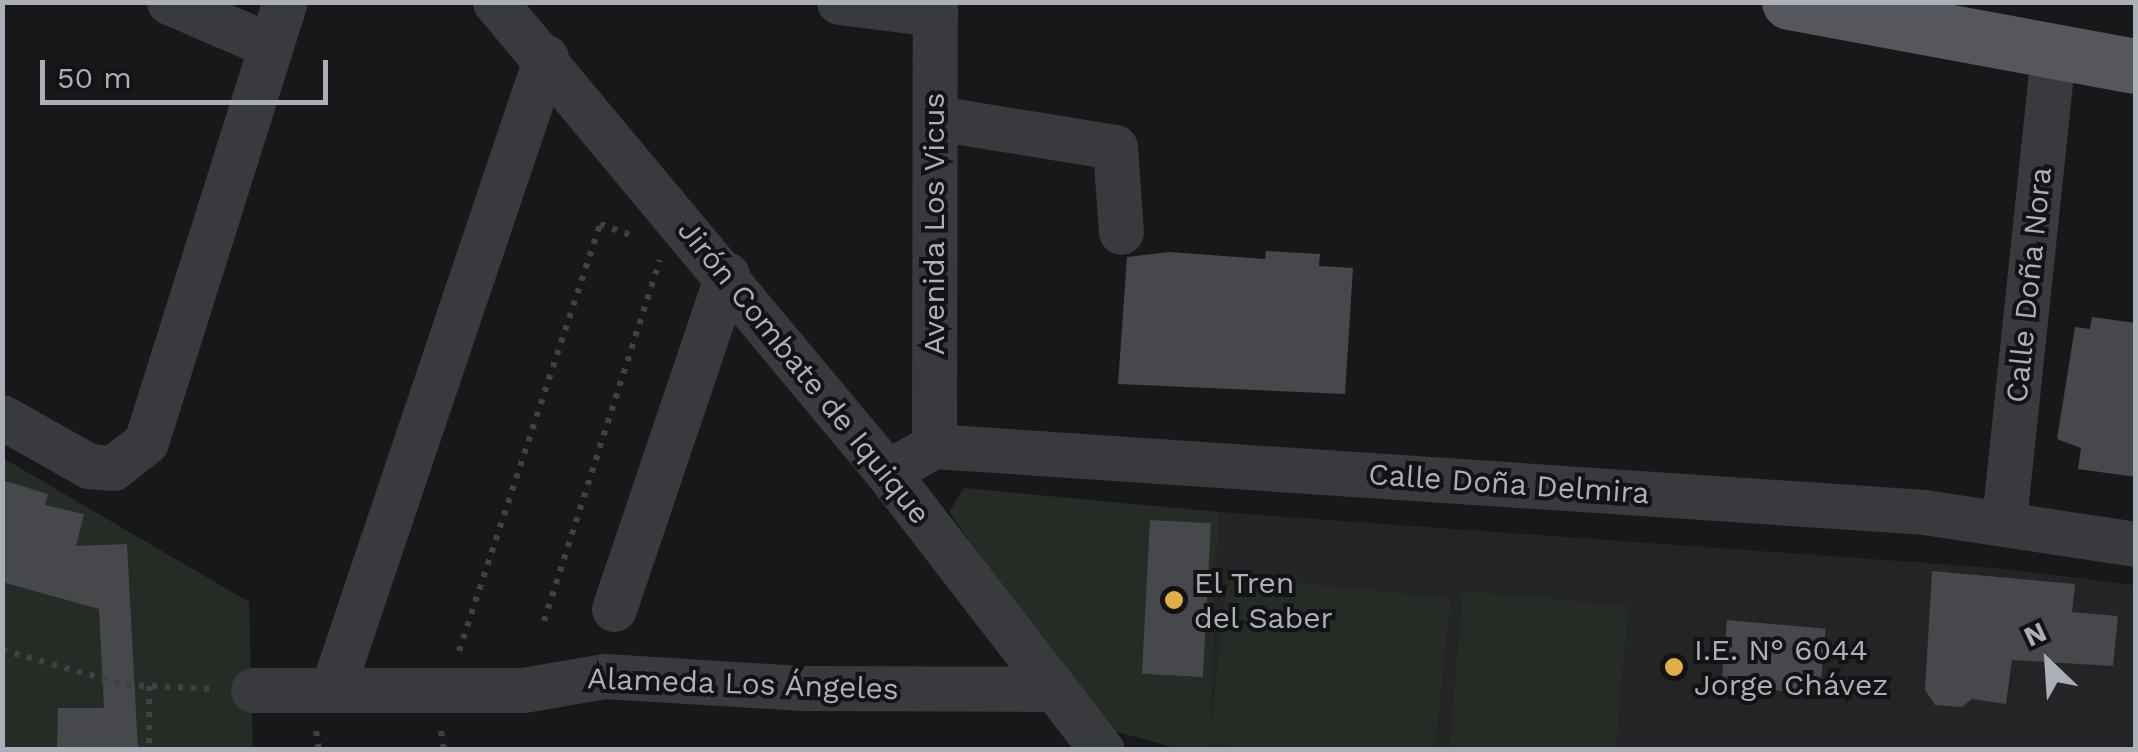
<!DOCTYPE html>
<html>
<head>
<meta charset="utf-8">
<style>
	body { margin:0 }
	#map { position:relative; width:2138px; height:752px; overflow:hidden; background:#18181a; font-family:"Work Sans",sans-serif }
	div>[style] { position:absolute }
	[style*='--x'] { left:calc(var(--x)*1px); top:calc(var(--y)*1px); width:calc(var(--w)*1px); rotate:calc(var(--a)*1deg) }
	.built>* { inset:0; background:#242426 }
	.green>* { inset:0; background:#242c25; transform-origin:0 0 }
	.building>* { inset:0; background:#47484c; transform-origin:0 0 }
	.path>* { height:6px; margin-top:-3px; transform-origin:0; background:repeating-linear-gradient(90deg,#3f4145 0 5px,transparent 0 13px) }
	.minor>* { height:45px; margin:-22.5px; padding:0 22.5px; transform-origin:22.5px; border-radius:22.5px; background:#393a3e }
	.major>* { height:55px; margin:-27.5px; padding:0 27.5px; transform-origin:27.5px; border-radius:27.5px; background:#55575d }
	.dots>* { width:28px; height:28px; translate:-50% -50%; box-sizing:border-box; border:5px solid #131315; border-radius:50% }
	span { translate:-50% -50%; white-space:nowrap; text-align:center; line-height:1.15; -webkit-text-stroke:8px #131315; paint-order:stroke }
	.street-label { font-size:30px; color:#abafb8 }
	.poi-label { font-size:30px; color:#abafb8 }
	.left { translate:0 -50%; text-align:left }
	.frame { position:absolute; inset:0; border:5px solid #abafb8; pointer-events:none }
	.north { position:absolute; left:1998px; top:612px; width:100px; height:100px; -webkit-text-stroke:8px #131315; paint-order:stroke; rotate:335deg; font-size:28px; font-weight:700; line-height:40px; text-align:center; color:#abafb8 }
	.north::after { content:''; display:block; margin:auto; width:35px; height:45px; background:#abafb8; clip-path:polygon(50% 0,100% 100%,50% 72%,0 100%) }
	.scale { position:absolute; left:40px; top:60px; width:288px; height:45px; box-sizing:border-box; border:5px solid #abafb8; border-top:0; padding-left:12px; font-size:30px; line-height:35px; white-space:nowrap; color:#abafb8; -webkit-text-stroke:8px #131315; paint-order:stroke }
</style>
</head>
<body>
<div id="map">
	<div class="built">
		<div style="clip-path:polygon(1219px 512px,1995px 568px,2135px 585px,2135px 749px,1210px 750px)"></div>
	</div>
	<div class="green">
		<div style="clip-path:polygon(3px 458px,249px 602px,253px 749px,3px 750px)"></div>
		<div style="clip-path:polygon(964px 488px,1219px 512px,1210px 749px,1180px 749px,1102px 728px,949px 512px)"></div>
		<div style="left:1227px;top:575px;width:225px;height:170px;rotate:6deg"></div>
		<div style="left:1463px;top:591px;width:166px;height:159px;rotate:5deg"></div>
	</div>
	<div class="building">
		<div style="clip-path:polygon(1266px 251px,1320px 254px,1319px 266px,1353px 268px,1345px 394px,1118px 384px,1127px 257px,1169px 252px,1265px 259px)"></div>
		<div style="clip-path:polygon(2092px 317px,2136px 323px,2136px 477px,2078px 469px,2081px 448px,2057px 439px,2075px 327px,2090px 329px)"></div>
		<div style="clip-path:polygon(2px 480px,48px 494px,45px 505px,84px 514px,76px 546px,127px 544px,138px 750px,57px 750px,58px 708px,104px 708px,99px 609px,2px 582px)"></div>
		<div style="left:1150px;top:520px;width:61px;height:154px;rotate:3deg"></div>
		<div style="clip-path:polygon(1932px 571px,2075px 584px,2072px 612px,2118px 616px,2113px 666px,2012px 660px,2006px 704px,1972px 699px,1962px 707px,1935px 705px,1925px 690px)"></div>
		<div style="left:1727px;top:620px;width:99px;height:66px;rotate:5deg"></div>
	</div>
	<div class="path">
		<div style="--x:544;--y:621;--w:379;--a:-72.2"></div>
		<div style="--x:2;--y:650;--w:129;--a:15.8"></div>
		<div style="--x:126;--y:685;--w:91;--a:2.5"></div>
		<div style="--x:459;--y:651;--w:450;--a:-71.7"></div>
		<div style="--x:600;--y:224;--w:37;--a:20"></div>
		<div style="--x:149;--y:686;--w:64;--a:90"></div>
		<div style="--x:316;--y:731;--w:19;--a:81"></div>
		<div style="--x:441;--y:731;--w:19;--a:81"></div>
	</div>
	<div class="minor">
		<div style="--x:169;--y:2;--w:109;--a:23.3"></div>
		<div style="--x:495;--y:2;--w:612;--a:50.17"></div>
		<div style="--x:887;--y:472;--w:351;--a:52.3"></div>
		<div style="--x:839;--y:2;--w:97;--a:7.1"></div>
		<div style="--x:936;--y:118;--w:181;--a:9.2"></div>
		<div style="--x:1115;--y:147;--w:85;--a:86"></div>
		<div style="--x:2;--y:417;--w:100;--a:29.4"></div>
		<div style="--x:89;--y:466;--w:24;--a:5"></div>
		<div style="--x:113;--y:468;--w:42;--a:-38.2"></div>
		<div style="--x:146;--y:442;--w:461;--a:-72.5"></div>
		<div style="--x:934;--y:446;--w:444;--a:-89.9"></div>
		<div style="--x:887;--y:472;--w:54;--a:-29"></div>
		<div style="--x:934;--y:446;--w:992;--a:3.81"></div>
		<div style="--x:1924;--y:512;--w:214;--a:8.6"></div>
		<div style="--x:2004;--y:520;--w:472;--a:-84"></div>
		<div style="--x:614;--y:609;--w:353;--a:-71.3"></div>
		<div style="--x:253;--y:690;--w:270;--a:0"></div>
		<div style="--x:523;--y:690;--w:83;--a:-9.7"></div>
		<div style="--x:605;--y:676;--w:199;--a:3.5"></div>
		<div style="--x:804;--y:688;--w:251;--a:0.2"></div>
		<div style="--x:332;--y:690;--w:668;--a:-71.32"></div>
	</div>
	<div class="major">
		<div style="--x:1789;--y:2;--w:353;--a:10.5"></div>
	</div>
	<div class="dots">
		<div style="left:1174px;top:600px;background:#e1ae48"></div>
		<div style="left:1674px;top:667px;background:#e1ae48"></div>
	</div>
	<div class="street-label">
		<span style="left:934px;top:224px;rotate:-90deg">Avenida Los Vicus</span>
		<span style="left:2029px;top:285px;rotate:-84deg">Calle Doña Nora</span>
		<span style="left:804px;top:372px;rotate:51deg">Jirón Combate de Iquique</span>
		<span style="left:1509px;top:484px;rotate:4deg">Calle Doña Delmira</span>
		<span style="left:743px;top:684px;rotate:2deg">Alameda Los Ángeles</span>
	</div>
	<div class="poi-label">
		<span class="left" style="left:1194px;top:600px">El Tren<br>del Saber</span>
		<span class="left" style="left:1694px;top:667px">I.E. N° 6044<br>Jorge Chávez</span>
	</div>
	<div class="frame"></div>
	<div class="north">N</div>
	<div class="scale">50 m</div>
</div>
</body>
</html>
